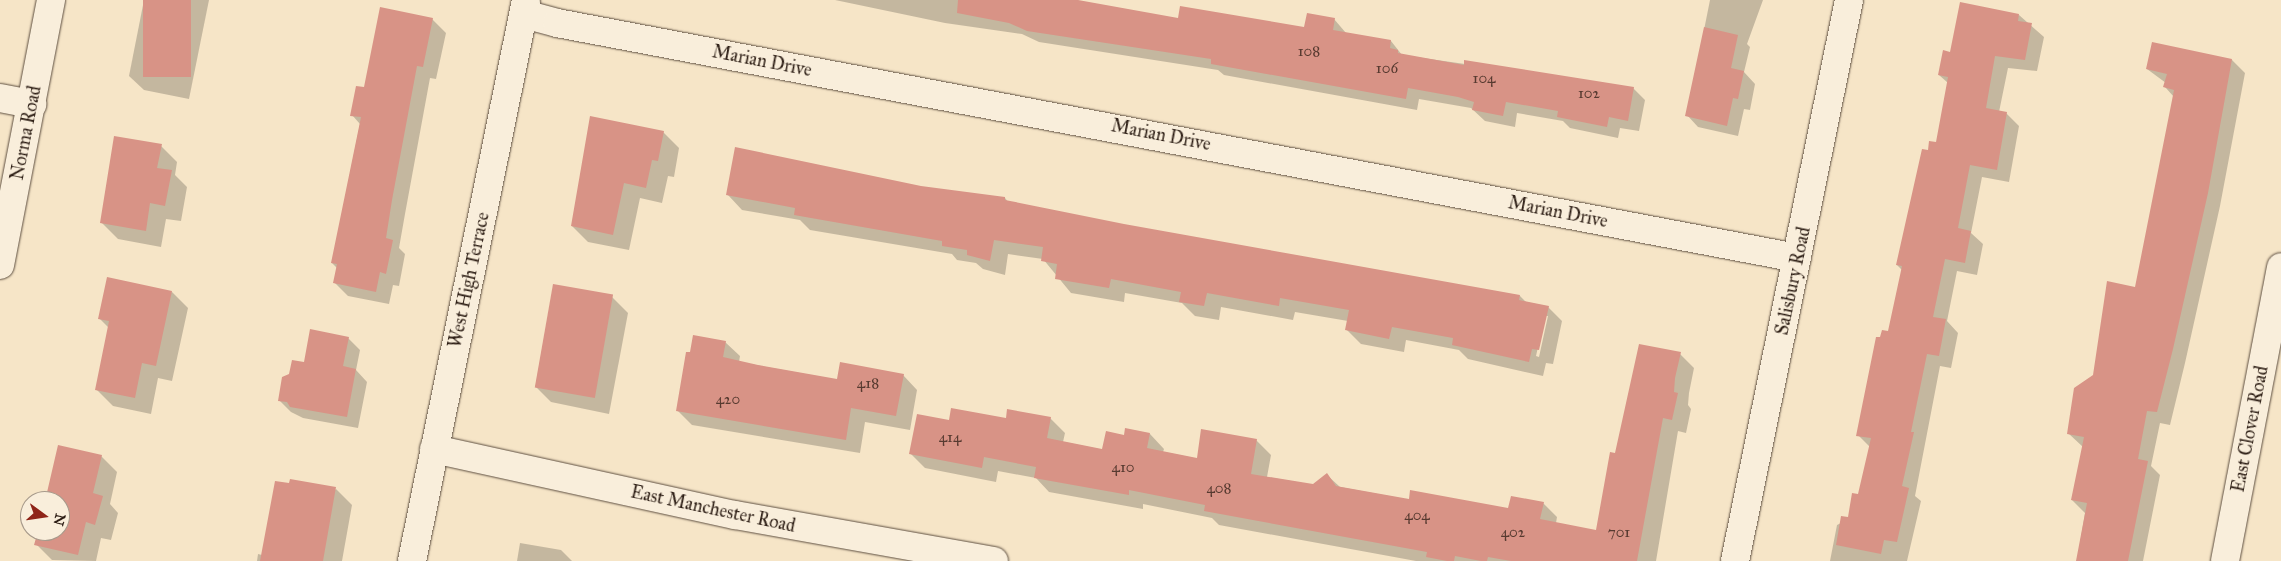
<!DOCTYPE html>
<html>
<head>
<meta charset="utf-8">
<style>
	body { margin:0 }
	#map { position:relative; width:2281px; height:561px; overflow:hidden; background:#f6e5c7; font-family:"IM FELL Great Primer",serif }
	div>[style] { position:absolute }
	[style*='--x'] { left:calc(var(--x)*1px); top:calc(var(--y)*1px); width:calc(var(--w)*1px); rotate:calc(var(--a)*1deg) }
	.shadow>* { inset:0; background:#0003 }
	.building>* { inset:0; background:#d89386; transform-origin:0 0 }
	.roads { filter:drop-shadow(0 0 1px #5e4f41) drop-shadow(0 0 1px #5e4f41) }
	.minor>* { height:28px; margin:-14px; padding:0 14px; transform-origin:14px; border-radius:14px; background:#f9eedb }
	span { translate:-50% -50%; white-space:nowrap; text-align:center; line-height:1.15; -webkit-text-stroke:4.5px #f9eedb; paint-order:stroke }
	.number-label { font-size:15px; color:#573a30 }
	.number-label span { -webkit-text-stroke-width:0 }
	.street-label { font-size:18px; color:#2c1d14 }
	.north { position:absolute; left:20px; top:491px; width:50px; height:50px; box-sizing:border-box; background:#f9eedb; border:1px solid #a79a8b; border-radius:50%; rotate:104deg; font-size:14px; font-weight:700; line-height:20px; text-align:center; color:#2c1d14 }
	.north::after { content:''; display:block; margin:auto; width:18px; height:22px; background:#8f2418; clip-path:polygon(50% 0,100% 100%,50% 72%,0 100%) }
</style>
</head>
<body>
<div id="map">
	<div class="shadow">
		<div style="clip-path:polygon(144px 0,209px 0,189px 99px,144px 90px,129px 76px)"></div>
		<div style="clip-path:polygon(835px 0,1074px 0,1179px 19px,1305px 28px,1334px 19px,1346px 33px,1391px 41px,1402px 55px,1633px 88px,1645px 100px,1639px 131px,1620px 128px,1618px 138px,1570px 128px,1563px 121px,1517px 113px,1515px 127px,1485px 121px,1471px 108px,1419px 99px,1417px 110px,1224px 75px,1218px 70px,1039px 42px,1022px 34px,945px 23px)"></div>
		<div style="clip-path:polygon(1710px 0,1763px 0,1747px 44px,1750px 47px,1744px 72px,1755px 84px,1750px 110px,1744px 109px,1738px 136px,1698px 127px,1687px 115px)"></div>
		<div style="clip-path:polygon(2019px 15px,2044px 37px,2037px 71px,2008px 68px,1999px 112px,2006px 113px,2019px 126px,2009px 182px,1982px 177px,1971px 233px,1983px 244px,1977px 275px,1957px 271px,1947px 321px,1958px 333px,1951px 368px,1940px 366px,1915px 496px,1921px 501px,1907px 561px,1830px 561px,1837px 525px,1849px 519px,1859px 496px,1870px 447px,1858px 435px,1881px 339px,1889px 333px,1902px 270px,1897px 265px,1929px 151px,1937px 143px,1948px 83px,1939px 75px,1952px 53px)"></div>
		<div style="clip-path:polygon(432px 19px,446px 33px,436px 79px,430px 78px,405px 214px,399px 248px,405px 254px,399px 286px,393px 285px,389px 304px,348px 296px,334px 282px,337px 268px,332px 263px,360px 124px,352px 115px,365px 89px)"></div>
		<div style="clip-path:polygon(2153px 44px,2232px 60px,2245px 73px,2220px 206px,2185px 363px,2170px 425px,2160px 423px,2151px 466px,2160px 475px,2143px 561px,2077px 561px,2085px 513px,2072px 500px,2083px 447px,2068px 433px,2136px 288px,2174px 97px,2165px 87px,2166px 83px,2147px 69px)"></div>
		<div style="clip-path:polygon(663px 132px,679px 148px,674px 177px,668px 176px,662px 203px,640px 198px,629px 250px,588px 242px,572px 226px)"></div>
		<div style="clip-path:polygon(161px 146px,177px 162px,175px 175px,187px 187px,181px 221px,166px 219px,161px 247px,118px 239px,102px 223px)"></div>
		<div style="clip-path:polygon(evenodd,921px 187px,1005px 198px,1009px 203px,1124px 225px,1520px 296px,1526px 302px,1548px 307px,1562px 321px,1553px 364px,1546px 363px,1543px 376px,1468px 359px,1459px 350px,1406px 340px,1404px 352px,1361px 344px,1346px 329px,1348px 321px,1295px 312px,1293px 320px,1221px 307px,1219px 320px,1195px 316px,1182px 303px,1125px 293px,1124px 302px,1071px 293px,1043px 259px,1008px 254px,1005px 275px,983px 269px,976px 263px,957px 260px,952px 254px,810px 230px,800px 220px,742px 210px,728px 195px,921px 187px,1545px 316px,1548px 316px,1539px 357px,1536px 356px,1545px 316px)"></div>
		<div style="clip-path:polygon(172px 292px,188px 308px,172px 381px,158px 378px,151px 414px,113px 406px,97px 390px,109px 328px,100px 319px)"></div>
		<div style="clip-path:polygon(612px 297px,628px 313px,609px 414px,551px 402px,535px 386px)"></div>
		<div style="clip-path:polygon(348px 338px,360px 350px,356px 370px,367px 382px,358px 428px,303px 418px,291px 412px,279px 400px,290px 375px)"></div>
		<div style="clip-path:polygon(725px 342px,740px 356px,739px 362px,838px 380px,903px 375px,917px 390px,910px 430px,865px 422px,860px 453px,692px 425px,677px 410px)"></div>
		<div style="clip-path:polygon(1680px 354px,1694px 368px,1689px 393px,1688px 405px,1691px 409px,1686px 433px,1678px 431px,1656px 561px,1416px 561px,1219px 525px,1212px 518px,1143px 504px,1143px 509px,1049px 492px,1036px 478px,998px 471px,996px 482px,925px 468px,911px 454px,950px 421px,1050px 418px,1065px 433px,1063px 442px,1103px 450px,1125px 436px,1150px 434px,1164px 449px,1163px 452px,1198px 459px,1256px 440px,1271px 455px,1267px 477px,1314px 485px,1327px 475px,1340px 487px,1410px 500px,1509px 509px,1543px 503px,1557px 517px,1556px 523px,1597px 531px,1616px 454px)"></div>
		<div style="clip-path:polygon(101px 456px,117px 472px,110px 504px,118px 513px,111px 540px,101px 538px,96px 561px,52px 560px,36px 544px,39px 531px,60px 531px,60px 501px,46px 501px)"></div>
		<div style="clip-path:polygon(336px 489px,352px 505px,342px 561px,257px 561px,258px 554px,262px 555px)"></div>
		<div style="clip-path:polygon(520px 543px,561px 550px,572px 561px,517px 561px)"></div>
	</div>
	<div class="building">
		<div style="left:143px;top:0;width:48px;height:77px"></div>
		<div style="clip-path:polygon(958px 0,1078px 0,1178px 18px,1180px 6px,1304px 27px,1307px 13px,1335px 18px,1333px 30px,1391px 40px,1390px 48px,1398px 50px,1398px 53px,1464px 65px,1464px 60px,1634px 87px,1628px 121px,1609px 117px,1607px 127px,1557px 117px,1558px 111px,1506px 102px,1503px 116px,1472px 110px,1474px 102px,1458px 97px,1408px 88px,1406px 99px,1211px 64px,1211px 59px,1027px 31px,1009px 23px,957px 13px)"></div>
		<div style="clip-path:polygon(1960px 2px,2019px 14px,2018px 21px,2032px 23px,2025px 60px,1995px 56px,1986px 108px,2007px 112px,1997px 170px,1970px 165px,1958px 228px,1971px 231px,1965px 263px,1945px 259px,1933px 317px,1946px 319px,1939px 356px,1927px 354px,1911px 432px,1914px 432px,1902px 486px,1909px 488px,1897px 542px,1884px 540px,1881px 554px,1836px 545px,1841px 516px,1848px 517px,1852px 493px,1858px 494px,1871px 438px,1856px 436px,1876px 337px,1880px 337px,1882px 330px,1888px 331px,1902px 266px,1896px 265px,1922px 149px,1928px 150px,1929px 141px,1936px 142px,1948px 77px,1938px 75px,1943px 50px,1950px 52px)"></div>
		<div style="clip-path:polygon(380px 7px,433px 18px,423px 67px,417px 66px,392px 200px,386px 238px,393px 240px,386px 274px,380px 272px,376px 292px,333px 283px,337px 264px,331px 263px,361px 117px,350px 116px,356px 86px,364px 87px)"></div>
		<div style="clip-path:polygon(1704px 27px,1738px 35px,1731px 68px,1744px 71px,1738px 99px,1733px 98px,1727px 126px,1685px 116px)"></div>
		<div style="clip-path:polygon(2152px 42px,2232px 59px,2208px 193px,2173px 349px,2157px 412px,2147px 411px,2138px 459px,2148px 461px,2128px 561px,2076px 561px,2087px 503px,2071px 500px,2084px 437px,2067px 434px,2074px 388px,2093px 375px,2107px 281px,2135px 287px,2174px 90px,2163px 87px,2167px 74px,2146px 69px)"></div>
		<div style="clip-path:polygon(590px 116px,664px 131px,658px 161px,652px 160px,646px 188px,624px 183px,613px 235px,571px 226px)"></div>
		<div style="clip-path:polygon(114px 136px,162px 144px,157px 168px,172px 170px,165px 206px,150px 203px,146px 231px,100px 223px)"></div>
		<div style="clip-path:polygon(735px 147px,921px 186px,1005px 197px,1005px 200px,1124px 224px,1520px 295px,1519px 300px,1549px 306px,1539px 350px,1532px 349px,1529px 362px,1452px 345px,1453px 338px,1392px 327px,1389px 339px,1345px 330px,1349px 310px,1280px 298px,1279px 306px,1207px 293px,1204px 306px,1179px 302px,1181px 292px,1111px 279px,1109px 288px,1055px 279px,1057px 264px,1041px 261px,1043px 247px,994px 240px,990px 261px,967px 255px,967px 250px,942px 246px,942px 241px,794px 215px,795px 208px,726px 195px)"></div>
		<div style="clip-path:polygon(107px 277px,172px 291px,156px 366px,142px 363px,135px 398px,95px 390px,109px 321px,98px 319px)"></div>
		<div style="left:553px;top:284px;width:61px;height:105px;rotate:10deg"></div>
		<div style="clip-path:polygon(310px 329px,349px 337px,343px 366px,356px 369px,347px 417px,290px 407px,287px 402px,278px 401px,282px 377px,289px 374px,292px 360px,304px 362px)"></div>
		<div style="clip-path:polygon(693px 335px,726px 341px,723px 357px,758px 365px,837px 379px,840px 362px,904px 374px,896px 416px,851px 408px,846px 440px,676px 411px,686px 352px,690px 352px)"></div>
		<div style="clip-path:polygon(1639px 344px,1681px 352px,1675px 378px,1674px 392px,1678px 393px,1672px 420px,1663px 418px,1637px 561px,1511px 561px,1488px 557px,1487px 561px,1481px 561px,1455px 556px,1454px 561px,1447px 561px,1426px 557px,1427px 552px,1204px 511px,1205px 505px,1129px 490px,1129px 495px,1034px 478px,1036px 467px,984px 457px,982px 468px,909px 454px,917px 414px,949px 420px,951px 408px,1006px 418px,1007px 409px,1051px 417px,1047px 438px,1102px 449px,1106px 431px,1124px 435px,1125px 428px,1150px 433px,1147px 448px,1197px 458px,1201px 429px,1257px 439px,1251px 474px,1313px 484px,1327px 473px,1336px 486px,1409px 499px,1410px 490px,1508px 508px,1511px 496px,1544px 502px,1540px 519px,1596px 530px,1610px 452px,1615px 453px)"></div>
		<div style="clip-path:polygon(58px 445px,102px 455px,93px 493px,103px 496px,95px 525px,86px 522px,78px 555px,34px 545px,38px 531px,60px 531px,60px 501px,45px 501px)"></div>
		<div style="clip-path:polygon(290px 479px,336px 487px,323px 561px,260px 561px,275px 481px,289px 483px)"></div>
	</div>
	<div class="roads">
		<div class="minor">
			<div style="--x:524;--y:14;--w:34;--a:15"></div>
			<div style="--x:557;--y:23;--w:1262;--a:10.73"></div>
			<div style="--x:0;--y:98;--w:33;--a:11"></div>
			<div style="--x:0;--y:265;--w:270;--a:-79.1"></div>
			<div style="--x:434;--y:449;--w:308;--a:12.4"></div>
			<div style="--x:735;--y:515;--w:263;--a:10.1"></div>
			<div style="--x:412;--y:561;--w:572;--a:-78.51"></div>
			<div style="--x:1735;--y:561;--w:572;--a:-78.51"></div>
			<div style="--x:2225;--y:561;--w:299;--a:-79.2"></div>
		</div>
	</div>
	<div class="number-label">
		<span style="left:1309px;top:52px">108</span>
		<span style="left:1387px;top:69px">106</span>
		<span style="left:1484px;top:79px">104</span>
		<span style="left:1589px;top:94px">102</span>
		<span style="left:868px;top:384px">418</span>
		<span style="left:728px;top:400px">420</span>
		<span style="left:950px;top:438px">414</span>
		<span style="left:1123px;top:468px">410</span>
		<span style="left:1219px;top:489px">408</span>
		<span style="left:1417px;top:516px">404</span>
		<span style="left:1513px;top:533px">402</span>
		<span style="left:1619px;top:533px">701</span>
	</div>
	<div class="street-label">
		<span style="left:762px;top:61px;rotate:11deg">Marian Drive</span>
		<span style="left:26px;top:133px;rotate:-79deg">Norma Road</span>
		<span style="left:1161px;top:135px;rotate:11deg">Marian Drive</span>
		<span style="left:1558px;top:212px;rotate:11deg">Marian Drive</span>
		<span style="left:469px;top:280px;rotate:-78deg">West High Terrace</span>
		<span style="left:1793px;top:281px;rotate:-78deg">Salisbury Road</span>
		<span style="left:2250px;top:429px;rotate:-79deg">East Clover Road</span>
		<span style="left:713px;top:509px;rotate:12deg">East Manchester Road</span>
	</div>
	<div class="north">N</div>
</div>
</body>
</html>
